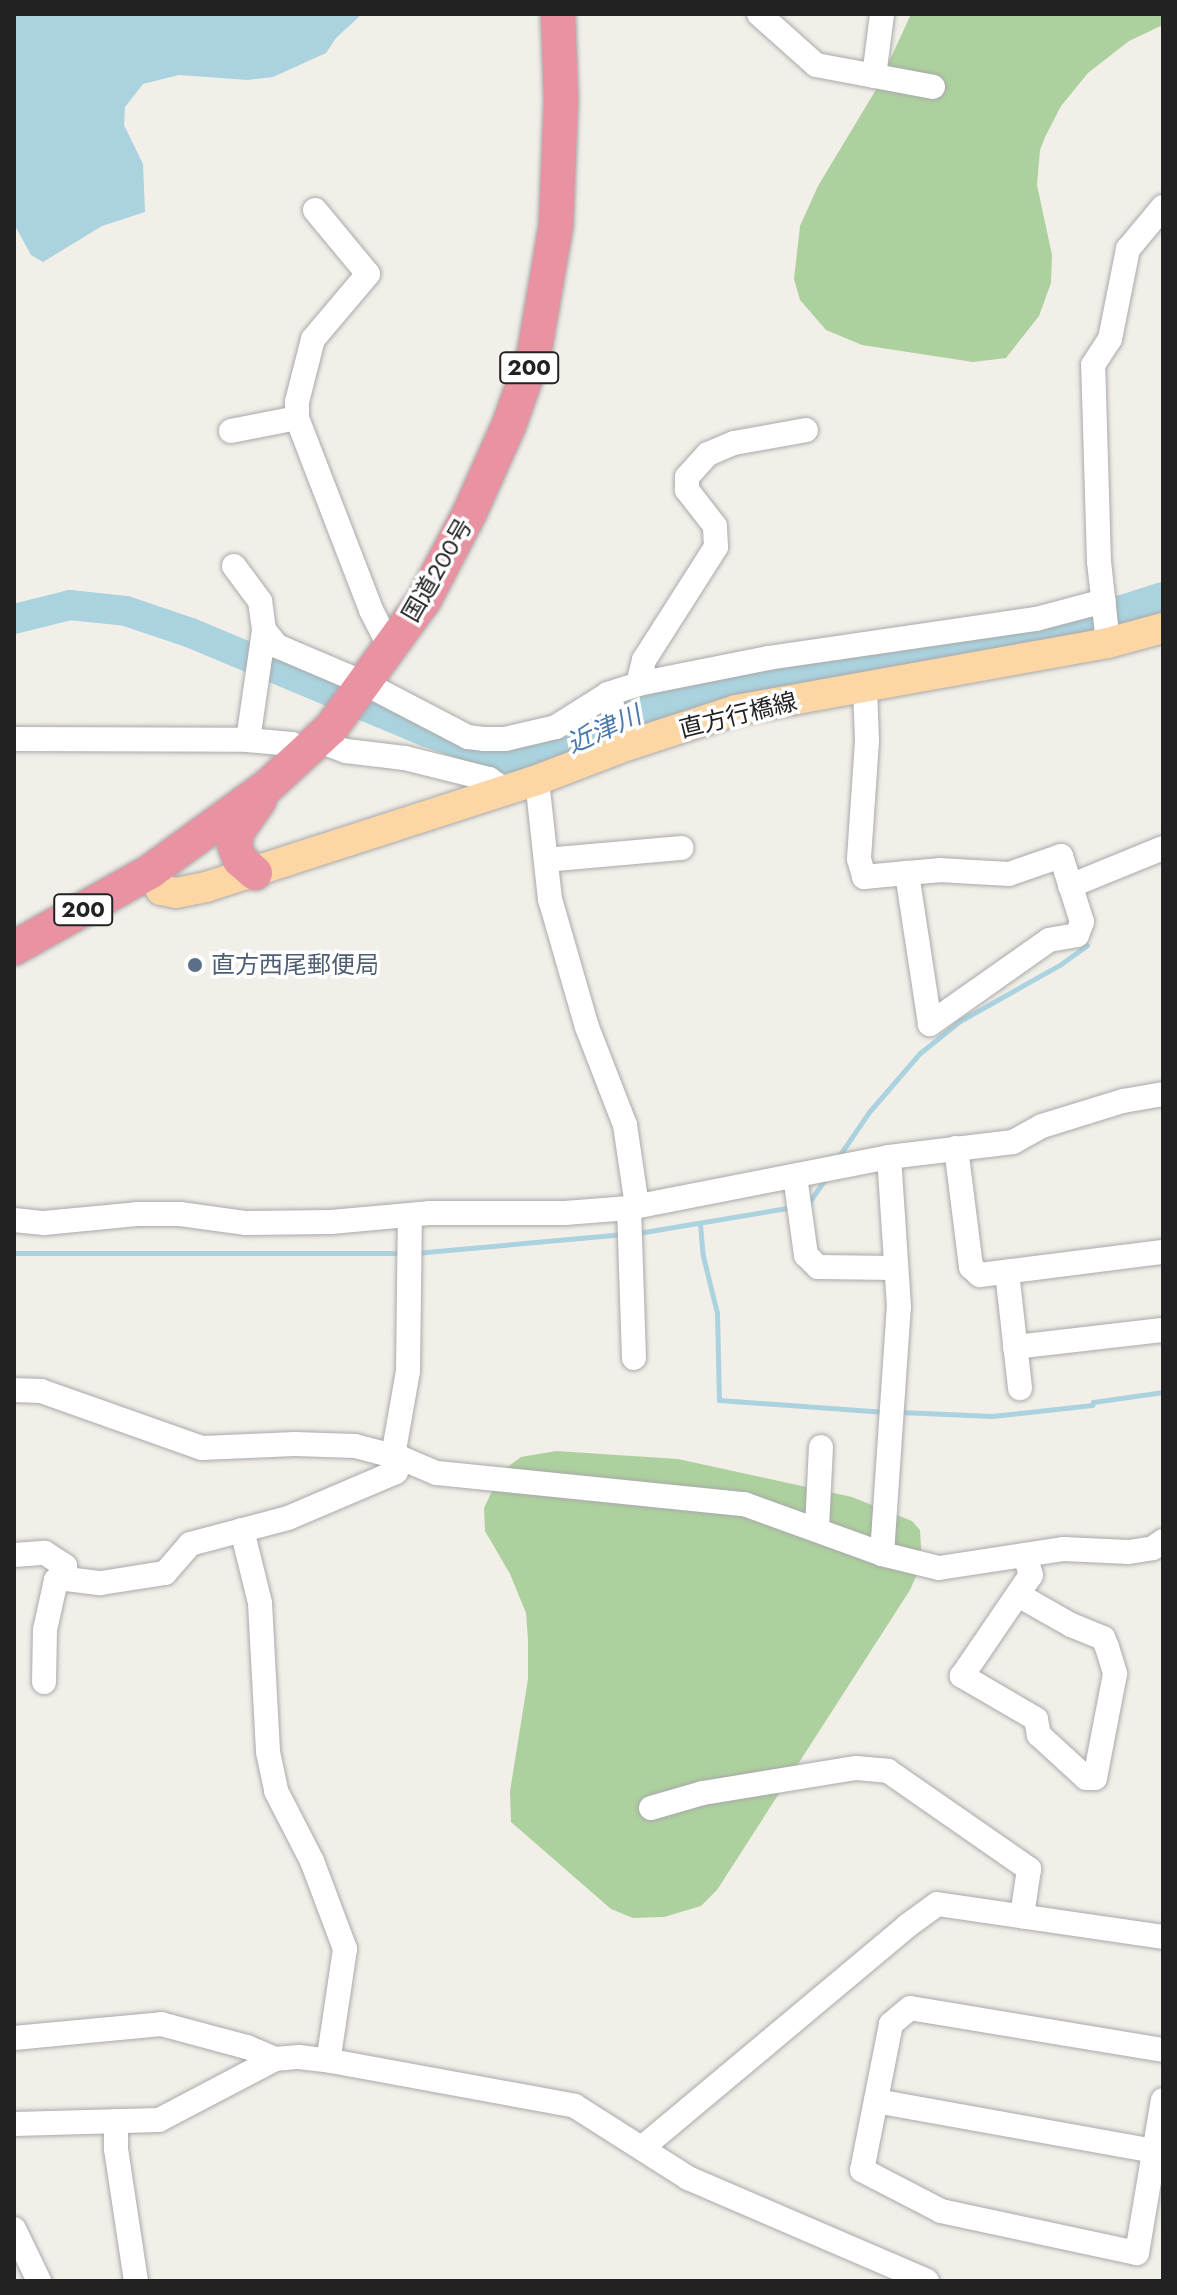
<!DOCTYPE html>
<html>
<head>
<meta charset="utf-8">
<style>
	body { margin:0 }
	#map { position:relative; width:1177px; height:2295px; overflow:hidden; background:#f2efe9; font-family:Jost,"Noto Sans JP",sans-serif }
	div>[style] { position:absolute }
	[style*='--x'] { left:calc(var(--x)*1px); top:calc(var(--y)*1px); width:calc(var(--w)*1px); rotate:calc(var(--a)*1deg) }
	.forest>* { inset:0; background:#add19e }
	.water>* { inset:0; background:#aad3df }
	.stream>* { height:5px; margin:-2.5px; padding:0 2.5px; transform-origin:2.5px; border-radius:2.5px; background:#aad3df }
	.river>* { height:30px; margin:-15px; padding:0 15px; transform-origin:15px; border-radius:15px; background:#aad3df }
	.roads { filter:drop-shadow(0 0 2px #a9a9a9) drop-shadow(0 0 2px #a9a9a9) }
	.minor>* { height:24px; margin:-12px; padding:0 12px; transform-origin:12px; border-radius:12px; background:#fff }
	.major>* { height:30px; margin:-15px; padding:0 15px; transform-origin:15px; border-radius:15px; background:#fcd6a4 }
	.highway>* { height:34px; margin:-17px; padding:0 17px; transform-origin:17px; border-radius:17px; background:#e892a2 }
	.dots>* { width:22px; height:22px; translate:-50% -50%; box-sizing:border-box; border:4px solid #fff; border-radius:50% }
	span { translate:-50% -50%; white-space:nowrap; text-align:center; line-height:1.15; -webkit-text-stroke:7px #fff; paint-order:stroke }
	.shield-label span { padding:2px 6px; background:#fff; border:2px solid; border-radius:6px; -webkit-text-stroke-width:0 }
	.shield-label { font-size:22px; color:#222; font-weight:700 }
	.street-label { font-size:24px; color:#222 }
	.service-label { font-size:24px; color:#4e5e75 }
	.left { translate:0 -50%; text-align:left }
	.water-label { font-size:26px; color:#4a7aab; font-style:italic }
	.frame { position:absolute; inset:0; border:16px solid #222; pointer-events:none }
</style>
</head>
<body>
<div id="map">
	<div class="forest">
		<div style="clip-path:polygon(911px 14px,1163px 14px,1163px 25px,1129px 41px,1088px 73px,1061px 106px,1045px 137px,1040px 150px,1037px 185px,1052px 255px,1051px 283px,1039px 316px,1006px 358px,973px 362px,862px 345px,826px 330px,800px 300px,794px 279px,800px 226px,818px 186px,877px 88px)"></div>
		<div style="clip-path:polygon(556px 1451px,678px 1459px,852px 1497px,912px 1521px,920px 1530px,922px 1563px,910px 1590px,717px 1890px,701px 1906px,664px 1917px,633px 1918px,611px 1909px,511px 1822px,510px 1791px,528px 1679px,528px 1640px,526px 1613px,510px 1574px,485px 1531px,484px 1508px,501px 1472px,521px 1457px)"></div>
	</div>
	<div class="water">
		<div style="clip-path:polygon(14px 14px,362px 14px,336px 38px,326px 53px,273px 77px,248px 80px,179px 75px,143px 84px,125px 107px,124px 125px,143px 164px,145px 212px,102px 226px,43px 262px,31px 255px,14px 224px)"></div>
	</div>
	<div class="stream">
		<div style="--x:837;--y:1159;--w:57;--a:-55.8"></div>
		<div style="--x:869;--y:1112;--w:78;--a:-49.2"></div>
		<div style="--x:920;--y:1053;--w:51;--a:-38.7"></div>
		<div style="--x:960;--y:1021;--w:116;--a:-29.4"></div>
		<div style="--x:1061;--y:964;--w:32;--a:-36"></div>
		<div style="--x:807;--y:1205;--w:33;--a:-55"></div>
		<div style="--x:700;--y:1224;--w:32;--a:85"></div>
		<div style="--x:703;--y:1256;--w:59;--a:76.2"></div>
		<div style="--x:717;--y:1313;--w:87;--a:88.7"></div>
		<div style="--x:719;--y:1400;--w:167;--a:4.1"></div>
		<div style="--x:638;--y:1233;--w:157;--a:-9.5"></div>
		<div style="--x:14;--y:1253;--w:387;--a:0"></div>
		<div style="--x:415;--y:1253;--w:210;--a:-5.2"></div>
		<div style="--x:900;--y:1412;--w:92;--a:2.5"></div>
		<div style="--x:992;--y:1416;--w:101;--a:-6.3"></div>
		<div style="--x:1092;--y:1405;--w:3;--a:-72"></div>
		<div style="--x:1093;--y:1402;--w:71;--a:-8.1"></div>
	</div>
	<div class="river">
		<div style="--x:14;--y:619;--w:58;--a:-14"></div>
		<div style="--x:70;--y:605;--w:56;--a:6.1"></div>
		<div style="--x:126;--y:611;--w:69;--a:18.7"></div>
		<div style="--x:191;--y:633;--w:256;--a:22.8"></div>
		<div style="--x:427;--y:732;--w:81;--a:18.7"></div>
		<div style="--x:504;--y:758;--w:34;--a:-2"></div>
		<div style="--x:538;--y:757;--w:54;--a:-17.1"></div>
		<div style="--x:590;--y:741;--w:49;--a:-32.4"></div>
		<div style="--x:631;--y:715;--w:133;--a:-15.7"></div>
		<div style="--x:759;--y:679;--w:117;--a:-11.3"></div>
		<div style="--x:874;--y:656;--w:120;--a:-7.7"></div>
		<div style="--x:993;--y:640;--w:83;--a:-10.4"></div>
		<div style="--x:1075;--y:625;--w:92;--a:-17.7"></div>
	</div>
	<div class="roads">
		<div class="minor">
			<div style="--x:759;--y:14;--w:76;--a:41.8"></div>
			<div style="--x:816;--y:65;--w:119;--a:10.6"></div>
			<div style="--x:874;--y:76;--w:63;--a:-82.6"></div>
			<div style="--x:315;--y:210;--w:83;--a:50.4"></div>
			<div style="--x:368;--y:274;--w:85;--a:130.2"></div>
			<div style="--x:313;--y:339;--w:65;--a:104.3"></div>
			<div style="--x:297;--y:402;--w:16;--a:90"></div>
			<div style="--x:297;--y:418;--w:206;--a:68.9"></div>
			<div style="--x:371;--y:610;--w:30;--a:63"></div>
			<div style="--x:385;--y:637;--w:12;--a:20"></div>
			<div style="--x:231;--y:431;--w:67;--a:-11.1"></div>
			<div style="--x:234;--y:566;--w:44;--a:53.4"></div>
			<div style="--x:260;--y:601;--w:29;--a:82"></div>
			<div style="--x:264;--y:630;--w:21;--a:51"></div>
			<div style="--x:277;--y:646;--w:97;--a:23.1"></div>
			<div style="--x:366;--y:684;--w:115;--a:27.5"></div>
			<div style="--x:468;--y:737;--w:17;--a:7"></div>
			<div style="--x:485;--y:739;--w:20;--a:0"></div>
			<div style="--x:505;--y:739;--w:52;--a:-13.2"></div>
			<div style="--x:556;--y:727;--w:62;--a:-32.4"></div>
			<div style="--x:608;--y:694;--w:32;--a:-18"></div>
			<div style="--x:638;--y:684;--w:133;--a:-11.3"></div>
			<div style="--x:768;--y:658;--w:271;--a:-8.3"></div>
			<div style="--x:1036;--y:619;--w:70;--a:-14.8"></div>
			<div style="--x:1108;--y:643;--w:81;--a:-96.3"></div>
			<div style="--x:1099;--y:562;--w:197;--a:-91.7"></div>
			<div style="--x:1093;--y:365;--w:31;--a:-57"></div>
			<div style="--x:1110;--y:339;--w:92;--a:-78.7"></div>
			<div style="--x:1128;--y:249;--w:55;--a:-50.2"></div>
			<div style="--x:638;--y:684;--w:25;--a:-76"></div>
			<div style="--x:644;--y:660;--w:134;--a:-57.5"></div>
			<div style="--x:716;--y:547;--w:21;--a:-93"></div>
			<div style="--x:715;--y:526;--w:46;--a:-127.9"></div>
			<div style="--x:687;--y:490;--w:13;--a:-90"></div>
			<div style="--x:687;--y:477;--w:31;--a:-48"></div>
			<div style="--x:708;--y:454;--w:28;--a:-23"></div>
			<div style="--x:734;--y:443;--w:73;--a:-10.2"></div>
			<div style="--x:865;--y:688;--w:53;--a:87.8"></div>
			<div style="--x:867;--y:741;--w:118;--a:93.9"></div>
			<div style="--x:859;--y:859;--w:19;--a:74"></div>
			<div style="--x:864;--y:877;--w:43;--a:-5.3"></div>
			<div style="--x:907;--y:873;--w:32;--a:-5"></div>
			<div style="--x:939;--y:870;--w:70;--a:3.3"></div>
			<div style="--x:1009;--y:874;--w:55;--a:-19.1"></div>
			<div style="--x:1061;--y:856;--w:69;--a:72.3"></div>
			<div style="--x:1082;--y:922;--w:14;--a:111"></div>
			<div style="--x:1077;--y:935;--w:28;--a:170"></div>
			<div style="--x:1049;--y:940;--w:146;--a:144.8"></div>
			<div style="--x:930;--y:1024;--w:153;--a:-98.7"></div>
			<div style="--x:608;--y:694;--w:55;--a:70.9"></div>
			<div style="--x:14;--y:739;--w:234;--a:0.2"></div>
			<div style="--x:248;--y:740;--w:44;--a:5.2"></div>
			<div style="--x:292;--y:744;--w:14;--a:34"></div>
			<div style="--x:248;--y:740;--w:111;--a:-81.7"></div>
			<div style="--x:317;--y:740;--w:31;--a:21"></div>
			<div style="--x:346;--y:751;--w:59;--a:6.8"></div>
			<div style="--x:405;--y:758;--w:87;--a:14"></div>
			<div style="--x:489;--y:779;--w:19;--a:35"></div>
			<div style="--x:537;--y:780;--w:120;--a:83.8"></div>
			<div style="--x:550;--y:899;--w:133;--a:73.9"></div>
			<div style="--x:587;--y:1027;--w:105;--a:68.8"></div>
			<div style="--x:625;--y:1125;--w:82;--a:81.6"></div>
			<div style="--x:546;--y:860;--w:136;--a:-5.1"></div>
			<div style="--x:1070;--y:886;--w:100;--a:-22.2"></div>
			<div style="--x:956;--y:1148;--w:120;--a:82.8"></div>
			<div style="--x:971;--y:1267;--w:12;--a:42"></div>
			<div style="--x:980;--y:1275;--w:184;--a:-7.2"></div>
			<div style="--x:795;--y:1176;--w:80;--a:82.1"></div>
			<div style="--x:806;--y:1255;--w:17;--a:45"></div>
			<div style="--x:818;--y:1267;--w:78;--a:0.7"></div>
			<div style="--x:629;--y:1208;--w:150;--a:88.1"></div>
			<div style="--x:14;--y:1220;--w:30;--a:6"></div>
			<div style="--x:44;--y:1223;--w:93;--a:-5.5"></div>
			<div style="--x:137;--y:1214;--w:43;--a:0"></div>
			<div style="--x:180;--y:1214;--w:67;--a:7.8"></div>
			<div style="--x:246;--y:1223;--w:85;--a:-0.7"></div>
			<div style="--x:331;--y:1222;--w:98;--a:-5.2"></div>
			<div style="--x:429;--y:1213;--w:136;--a:0"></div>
			<div style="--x:565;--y:1213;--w:64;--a:-4.5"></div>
			<div style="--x:629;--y:1208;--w:265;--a:-11.1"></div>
			<div style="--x:889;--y:1157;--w:125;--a:-6.9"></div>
			<div style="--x:1013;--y:1142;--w:33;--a:-29"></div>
			<div style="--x:1042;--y:1126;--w:85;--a:-17.2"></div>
			<div style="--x:1123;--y:1101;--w:41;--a:-9.9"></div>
			<div style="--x:1007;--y:1272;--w:117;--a:83.6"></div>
			<div style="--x:1015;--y:1347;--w:149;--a:-6.6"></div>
			<div style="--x:14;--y:1390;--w:27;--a:2"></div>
			<div style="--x:41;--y:1391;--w:171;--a:19.5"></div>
			<div style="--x:202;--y:1448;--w:93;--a:-2.5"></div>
			<div style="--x:295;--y:1444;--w:60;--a:1.9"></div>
			<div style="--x:355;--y:1446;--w:48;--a:14.6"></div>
			<div style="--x:401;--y:1458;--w:39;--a:23"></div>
			<div style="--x:437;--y:1473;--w:309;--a:5.8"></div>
			<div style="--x:744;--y:1504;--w:147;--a:19.9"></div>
			<div style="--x:882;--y:1554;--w:59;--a:13.8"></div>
			<div style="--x:939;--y:1568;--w:125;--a:-8.7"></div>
			<div style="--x:1063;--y:1549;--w:66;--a:2.6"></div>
			<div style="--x:1129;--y:1552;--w:24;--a:-9"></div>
			<div style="--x:1153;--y:1548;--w:12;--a:-35"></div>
			<div style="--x:393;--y:1456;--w:86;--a:-80"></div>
			<div style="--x:408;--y:1371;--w:156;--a:-89.3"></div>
			<div style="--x:817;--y:1528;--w:81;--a:-87.2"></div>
			<div style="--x:242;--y:1530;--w:75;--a:76.1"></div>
			<div style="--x:260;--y:1603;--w:149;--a:86.9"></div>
			<div style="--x:268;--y:1752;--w:40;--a:78"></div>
			<div style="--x:276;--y:1791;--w:79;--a:62.8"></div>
			<div style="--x:312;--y:1861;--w:94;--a:69.4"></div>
			<div style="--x:345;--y:1949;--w:101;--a:98.5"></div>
			<div style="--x:882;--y:1554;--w:248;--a:-86.1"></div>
			<div style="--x:899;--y:1307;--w:150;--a:-93.8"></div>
			<div style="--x:14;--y:1555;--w:31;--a:-4"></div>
			<div style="--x:45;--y:1553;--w:24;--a:33"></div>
			<div style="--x:65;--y:1566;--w:13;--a:86"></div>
			<div style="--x:66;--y:1579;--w:35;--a:7"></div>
			<div style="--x:101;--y:1583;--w:65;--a:-8.9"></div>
			<div style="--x:165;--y:1573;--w:38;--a:-49"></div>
			<div style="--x:190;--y:1544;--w:101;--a:-14.9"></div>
			<div style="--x:288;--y:1518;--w:117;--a:-23.1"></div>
			<div style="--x:396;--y:1472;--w:15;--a:-70"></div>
			<div style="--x:1020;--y:1596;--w:59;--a:29.6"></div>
			<div style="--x:1071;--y:1625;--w:35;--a:22"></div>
			<div style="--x:1103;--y:1638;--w:10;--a:66"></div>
			<div style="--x:1107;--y:1647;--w:28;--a:73"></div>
			<div style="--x:1115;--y:1674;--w:106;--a:100.9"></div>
			<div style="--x:1095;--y:1778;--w:9;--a:180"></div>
			<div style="--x:1086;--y:1778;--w:64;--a:-137.5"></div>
			<div style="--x:1039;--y:1735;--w:16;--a:-101"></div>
			<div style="--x:1036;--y:1719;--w:86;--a:-149.8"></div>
			<div style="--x:962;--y:1676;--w:122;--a:-55.7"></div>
			<div style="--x:1031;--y:1575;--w:21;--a:-107"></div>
			<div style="--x:44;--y:1682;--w:52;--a:-88.9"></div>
			<div style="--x:45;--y:1630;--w:51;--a:-77.6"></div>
			<div style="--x:56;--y:1580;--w:10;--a:-6"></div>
			<div style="--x:651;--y:1808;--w:54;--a:-16.1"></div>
			<div style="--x:703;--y:1793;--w:155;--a:-9.3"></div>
			<div style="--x:856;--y:1768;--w:32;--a:5"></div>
			<div style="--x:888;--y:1771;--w:172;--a:34.8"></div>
			<div style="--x:1029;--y:1869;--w:48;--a:98.5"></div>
			<div style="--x:14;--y:2038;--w:148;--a:-5.4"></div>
			<div style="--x:161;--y:2024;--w:89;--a:15"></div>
			<div style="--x:247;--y:2047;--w:30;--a:23"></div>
			<div style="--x:1163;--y:2050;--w:256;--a:-170.6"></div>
			<div style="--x:910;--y:2008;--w:25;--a:140"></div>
			<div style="--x:891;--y:2024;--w:149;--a:101.2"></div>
			<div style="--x:862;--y:2170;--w:89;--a:27.4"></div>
			<div style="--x:941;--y:2211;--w:200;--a:12.1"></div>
			<div style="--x:1137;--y:2253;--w:155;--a:-80.4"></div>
			<div style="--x:876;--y:2101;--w:282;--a:10.2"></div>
			<div style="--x:116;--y:2121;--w:28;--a:90"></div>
			<div style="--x:116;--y:2149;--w:134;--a:81.4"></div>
			<div style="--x:14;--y:2124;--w:145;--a:-1.6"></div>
			<div style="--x:159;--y:2120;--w:131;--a:-27.7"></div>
			<div style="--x:275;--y:2059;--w:24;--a:-5"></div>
			<div style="--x:299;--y:2057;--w:32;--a:7"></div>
			<div style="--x:331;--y:2061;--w:248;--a:10.4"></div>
			<div style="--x:575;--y:2106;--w:134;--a:32.5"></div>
			<div style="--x:688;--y:2178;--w:260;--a:23.3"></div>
			<div style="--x:643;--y:2147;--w:344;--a:-39.9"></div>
			<div style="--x:907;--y:1926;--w:37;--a:-36"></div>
			<div style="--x:937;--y:1904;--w:228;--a:8.3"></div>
			<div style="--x:14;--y:2229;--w:58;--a:64.3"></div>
		</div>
		<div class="major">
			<div style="--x:151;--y:871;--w:21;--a:62"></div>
			<div style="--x:161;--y:890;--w:15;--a:11"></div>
			<div style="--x:176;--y:893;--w:31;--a:-11"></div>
			<div style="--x:206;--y:887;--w:348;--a:-17.9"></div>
			<div style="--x:537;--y:780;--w:95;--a:-20.9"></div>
			<div style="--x:626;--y:746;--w:116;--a:-18.1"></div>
			<div style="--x:736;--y:710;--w:378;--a:-10.2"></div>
			<div style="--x:1108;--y:643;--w:57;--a:-15.3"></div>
		</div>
		<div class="highway">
			<div style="--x:255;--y:873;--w:20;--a:-139"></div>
			<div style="--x:240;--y:860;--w:15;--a:-110"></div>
			<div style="--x:235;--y:846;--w:14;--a:-82"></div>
			<div style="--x:237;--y:832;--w:39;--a:-55"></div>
			<div style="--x:14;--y:948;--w:157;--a:-29.3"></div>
			<div style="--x:151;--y:871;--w:145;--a:-36"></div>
			<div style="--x:268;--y:786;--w:86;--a:-42.6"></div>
			<div style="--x:331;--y:728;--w:158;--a:-54"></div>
			<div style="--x:424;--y:600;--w:99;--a:-62.4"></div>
			<div style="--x:470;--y:512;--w:95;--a:-65.9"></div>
			<div style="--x:509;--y:425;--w:75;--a:-70.6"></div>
			<div style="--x:534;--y:354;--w:131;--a:-80.3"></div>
			<div style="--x:556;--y:225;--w:127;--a:-87.7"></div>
			<div style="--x:561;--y:98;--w:84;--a:-92"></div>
		</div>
	</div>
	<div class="dots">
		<div style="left:195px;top:965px;background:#5c6f8a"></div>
	</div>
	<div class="shield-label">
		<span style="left:529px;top:368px">200</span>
		<span style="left:83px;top:910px">200</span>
	</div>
	<div class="street-label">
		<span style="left:437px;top:570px;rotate:-60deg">国道200号</span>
		<span style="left:738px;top:715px;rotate:-14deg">直方行橋線</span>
	</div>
	<div class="service-label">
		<span class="left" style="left:211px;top:965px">直方西尾郵便局</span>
	</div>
	<div class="water-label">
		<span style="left:604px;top:730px;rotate:-24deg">近津川</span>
	</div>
	<div class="frame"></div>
</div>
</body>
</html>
